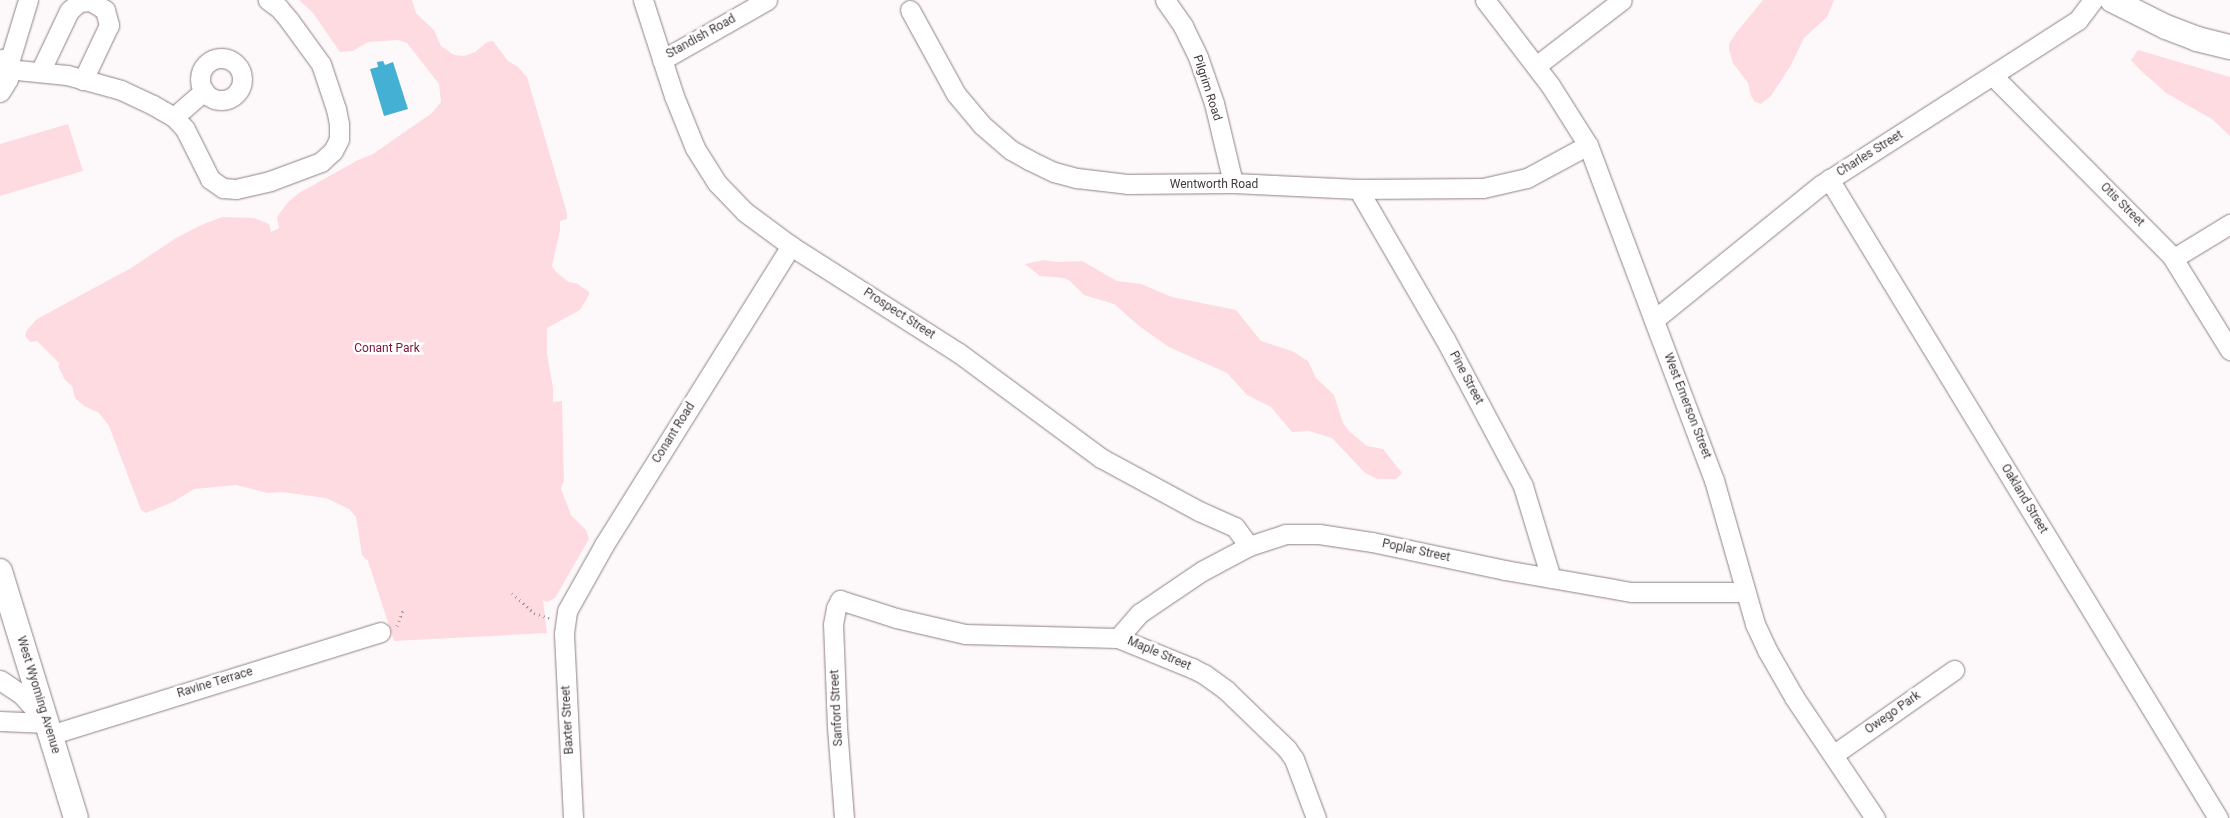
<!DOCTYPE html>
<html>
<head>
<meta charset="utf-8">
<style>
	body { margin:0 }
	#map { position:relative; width:2230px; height:818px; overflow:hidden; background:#fdf9fa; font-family:Roboto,sans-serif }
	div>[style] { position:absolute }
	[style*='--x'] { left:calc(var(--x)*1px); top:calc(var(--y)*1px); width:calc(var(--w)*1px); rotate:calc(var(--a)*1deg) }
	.green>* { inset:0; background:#fedbe1 }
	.water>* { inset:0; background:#44b0d3 }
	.path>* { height:3px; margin-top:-1.5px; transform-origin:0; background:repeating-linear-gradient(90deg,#a09a9c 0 1px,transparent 0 5px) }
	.roads { filter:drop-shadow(0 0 1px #918083) drop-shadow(0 0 1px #918083) }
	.minor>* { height:19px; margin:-9.5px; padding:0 9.5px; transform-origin:9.5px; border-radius:9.5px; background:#fff }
	.minor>.ring { margin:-9.5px; padding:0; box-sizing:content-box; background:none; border:19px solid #fff; border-radius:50% }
	.major>* { height:24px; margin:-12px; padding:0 12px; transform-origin:12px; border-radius:12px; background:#fff }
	span { translate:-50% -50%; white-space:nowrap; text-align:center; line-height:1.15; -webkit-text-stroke:5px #fff; paint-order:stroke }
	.street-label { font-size:12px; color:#423a3c }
	.park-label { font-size:12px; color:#7b1339 }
</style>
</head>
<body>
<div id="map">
	<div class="green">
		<div style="clip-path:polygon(299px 0,412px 0,416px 13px,434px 30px,441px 46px,454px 55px,464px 56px,475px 52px,487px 42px,493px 41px,508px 61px,518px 67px,527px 77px,567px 213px,567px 219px,560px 221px,560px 230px,552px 266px,557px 273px,569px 282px,578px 284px,589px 292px,589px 295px,580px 310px,547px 328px,547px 354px,553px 388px,553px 402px,562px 401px,564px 480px,561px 489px,571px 515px,586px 530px,589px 539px,555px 598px,547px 602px,543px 600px,547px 633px,394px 641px,368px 561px,362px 555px,356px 517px,349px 509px,326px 498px,282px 492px,268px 493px,236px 485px,194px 489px,173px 502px,146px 513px,141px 510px,109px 426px,99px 413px,84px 406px,75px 398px,72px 386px,65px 380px,58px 366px,60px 364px,37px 341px,30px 342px,25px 336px,27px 330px,37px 319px,131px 268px,176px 238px,199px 226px,222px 217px,254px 218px,269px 224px,271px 232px,279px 228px,277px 218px,279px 214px,288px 202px,299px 193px,358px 160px,373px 154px,432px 113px,441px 102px,439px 84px,407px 43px,398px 40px,368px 42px,353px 51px,340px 52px,313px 13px)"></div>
		<div style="clip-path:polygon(1763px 0,1834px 0,1827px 17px,1804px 38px,1791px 65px,1771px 96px,1761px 104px,1755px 102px,1751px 96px,1748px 83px,1733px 63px,1729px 50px,1729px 44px,1736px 33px)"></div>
		<div style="clip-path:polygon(2138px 50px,2230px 77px,2230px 136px,2212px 119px,2166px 93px,2139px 69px,2131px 60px)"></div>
		<div style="clip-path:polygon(68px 124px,83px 171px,0 196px,0 144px)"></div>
		<div style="clip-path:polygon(1044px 260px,1057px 262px,1082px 261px,1117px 281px,1141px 284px,1172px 297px,1236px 310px,1261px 341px,1292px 351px,1308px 361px,1316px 378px,1334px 395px,1343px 423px,1349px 431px,1367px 446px,1383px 449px,1402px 473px,1396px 479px,1377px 479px,1365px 473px,1332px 438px,1309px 431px,1292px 432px,1271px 407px,1247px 395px,1227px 373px,1169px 347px,1139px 326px,1114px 304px,1084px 295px,1070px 281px,1064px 278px,1040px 276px,1025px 264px)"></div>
	</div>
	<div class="water">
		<div style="clip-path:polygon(383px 61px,385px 65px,393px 62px,408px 109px,384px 116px,370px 69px,378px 67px,377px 62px)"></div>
	</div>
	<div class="path">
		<div style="--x:512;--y:593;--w:30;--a:42"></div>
		<div style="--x:534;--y:613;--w:16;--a:18"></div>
		<div style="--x:397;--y:626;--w:19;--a:-69"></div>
	</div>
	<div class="roads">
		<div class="minor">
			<div style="--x:28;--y:0;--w:72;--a:106.9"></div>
			<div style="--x:7;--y:69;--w:60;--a:5.7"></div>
			<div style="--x:67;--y:75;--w:56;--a:15.5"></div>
			<div style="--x:121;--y:90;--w:35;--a:25"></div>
			<div style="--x:153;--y:105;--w:24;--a:30"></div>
			<div style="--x:174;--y:117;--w:16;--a:47"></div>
			<div style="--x:185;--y:129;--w:56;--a:63.4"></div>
			<div style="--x:210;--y:179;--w:16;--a:35"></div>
			<div style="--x:223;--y:188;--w:13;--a:4"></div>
			<div style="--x:236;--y:189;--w:35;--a:-13"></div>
			<div style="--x:270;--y:181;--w:54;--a:-20.4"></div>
			<div style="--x:321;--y:162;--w:16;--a:-43"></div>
			<div style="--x:333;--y:151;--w:13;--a:-63"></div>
			<div style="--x:339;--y:139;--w:15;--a:-90"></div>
			<div style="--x:339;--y:124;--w:15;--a:-101"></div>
			<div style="--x:336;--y:109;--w:47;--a:-108.4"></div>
			<div style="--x:321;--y:64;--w:54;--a:-126"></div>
			<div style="--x:289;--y:20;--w:16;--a:-130"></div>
			<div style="--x:279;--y:8;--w:14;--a:-144"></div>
			<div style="--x:643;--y:0;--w:101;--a:72.1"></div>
			<div style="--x:674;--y:96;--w:56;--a:68"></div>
			<div style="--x:695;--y:148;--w:41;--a:57.8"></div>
			<div style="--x:717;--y:183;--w:40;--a:46"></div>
			<div style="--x:745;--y:212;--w:57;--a:36.5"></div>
			<div style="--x:791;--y:246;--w:199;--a:32.5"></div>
			<div style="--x:959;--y:353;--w:177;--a:36.5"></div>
			<div style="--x:1101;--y:458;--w:111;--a:28.4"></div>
			<div style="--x:1199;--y:511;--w:39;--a:24"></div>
			<div style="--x:1235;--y:527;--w:24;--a:54"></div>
			<div style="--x:1165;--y:0;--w:32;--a:55"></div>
			<div style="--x:1183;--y:26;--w:34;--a:64"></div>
			<div style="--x:1198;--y:57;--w:49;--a:70.8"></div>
			<div style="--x:1214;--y:103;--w:82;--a:76.6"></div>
			<div style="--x:1485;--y:0;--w:107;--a:52.6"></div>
			<div style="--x:1550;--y:85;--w:71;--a:57.7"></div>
			<div style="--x:1588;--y:145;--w:358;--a:69.4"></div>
			<div style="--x:1714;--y:480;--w:150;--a:74.1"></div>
			<div style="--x:1755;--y:624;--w:29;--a:65"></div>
			<div style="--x:1767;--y:650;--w:54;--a:60.1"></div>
			<div style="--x:1794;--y:697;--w:146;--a:56.2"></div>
			<div style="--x:910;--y:10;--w:96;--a:61.3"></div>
			<div style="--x:956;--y:94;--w:40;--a:50"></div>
			<div style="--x:982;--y:125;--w:38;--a:41"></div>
			<div style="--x:1011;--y:150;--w:21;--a:29"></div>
			<div style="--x:1029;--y:160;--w:28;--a:26"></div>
			<div style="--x:1054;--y:172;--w:24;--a:15"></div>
			<div style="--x:1077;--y:178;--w:50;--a:6.8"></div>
			<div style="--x:1127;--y:184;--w:106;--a:-0.5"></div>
			<div style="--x:1233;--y:183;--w:125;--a:2.7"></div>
			<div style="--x:1358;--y:189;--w:125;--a:-0.5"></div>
			<div style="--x:1483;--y:188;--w:45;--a:-12.8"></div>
			<div style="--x:1527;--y:178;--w:69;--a:-28.4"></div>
			<div class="ring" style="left:200px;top:58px;width:23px;height:23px"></div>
			<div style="--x:662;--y:60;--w:121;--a:-29.7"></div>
			<div style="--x:1536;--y:66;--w:108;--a:-37.5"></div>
			<div style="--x:40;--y:72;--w:68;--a:-64.6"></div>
			<div style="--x:69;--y:11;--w:13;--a:-42"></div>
			<div style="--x:79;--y:2;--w:12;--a:-5"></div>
			<div style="--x:91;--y:1;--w:17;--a:33"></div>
			<div style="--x:105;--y:10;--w:16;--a:75"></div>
			<div style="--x:109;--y:25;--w:61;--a:115.3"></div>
			<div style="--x:1993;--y:76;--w:252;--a:45.2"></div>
			<div style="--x:2171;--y:255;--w:112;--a:58.2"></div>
			<div style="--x:0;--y:92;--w:15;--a:-58"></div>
			<div style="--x:8;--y:79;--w:10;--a:-96"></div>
			<div style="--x:7;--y:69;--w:11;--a:-112"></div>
			<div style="--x:174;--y:117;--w:40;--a:-41"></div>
			<div style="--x:1829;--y:179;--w:748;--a:58.67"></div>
			<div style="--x:1358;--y:189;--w:173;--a:59.9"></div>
			<div style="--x:1445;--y:339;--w:166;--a:62"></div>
			<div style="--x:1523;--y:486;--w:96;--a:73.1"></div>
			<div style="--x:2174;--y:258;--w:66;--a:-31.3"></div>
			<div style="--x:1654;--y:320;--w:215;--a:-39"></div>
			<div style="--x:1821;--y:185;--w:305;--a:-32.7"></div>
			<div style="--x:2078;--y:20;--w:25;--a:-53"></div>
			<div style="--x:1118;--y:638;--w:33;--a:-49"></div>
			<div style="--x:1140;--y:613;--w:75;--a:-34.1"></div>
			<div style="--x:1202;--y:571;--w:53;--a:-28"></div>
			<div style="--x:1249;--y:546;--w:38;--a:-18"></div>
			<div style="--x:1285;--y:534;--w:34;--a:0"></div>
			<div style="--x:1319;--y:534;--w:54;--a:8.6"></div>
			<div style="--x:1372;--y:542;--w:136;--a:11.9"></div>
			<div style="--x:1505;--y:570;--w:128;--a:9.9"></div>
			<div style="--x:1631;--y:592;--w:114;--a:0"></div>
			<div style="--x:0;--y:680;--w:25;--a:34"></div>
			<div style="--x:21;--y:694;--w:36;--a:48"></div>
			<div style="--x:0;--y:721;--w:47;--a:2.4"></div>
			<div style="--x:50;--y:735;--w:346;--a:-17.3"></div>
			<div style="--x:1833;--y:755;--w:148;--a:-35.1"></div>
			<div style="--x:573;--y:818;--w:185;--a:-92.8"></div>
			<div style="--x:564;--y:633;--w:22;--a:-82"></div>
			<div style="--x:567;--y:611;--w:76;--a:-60.7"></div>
			<div style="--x:604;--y:545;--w:353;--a:-58"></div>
			<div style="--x:844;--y:818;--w:91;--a:-94.4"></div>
			<div style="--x:837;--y:727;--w:103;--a:-92.2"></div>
			<div style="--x:833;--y:624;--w:16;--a:-79"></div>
			<div style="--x:836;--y:608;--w:9;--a:-63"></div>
			<div style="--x:840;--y:600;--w:59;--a:17.8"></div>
			<div style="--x:896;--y:618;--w:71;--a:13.1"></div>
			<div style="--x:965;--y:634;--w:153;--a:1.5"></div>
			<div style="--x:1118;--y:638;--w:80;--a:22.1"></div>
			<div style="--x:1192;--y:668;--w:13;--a:27"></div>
			<div style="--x:1204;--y:674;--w:29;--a:36"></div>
			<div style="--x:1227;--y:691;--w:83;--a:44"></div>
			<div style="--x:1287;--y:749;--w:12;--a:55"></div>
			<div style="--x:1294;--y:759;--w:63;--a:69.6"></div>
		</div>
		<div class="major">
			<div style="--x:2112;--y:0;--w:60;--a:26.6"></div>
			<div style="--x:2166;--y:27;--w:33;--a:21"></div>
			<div style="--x:2197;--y:39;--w:34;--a:14"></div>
			<div style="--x:0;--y:571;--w:258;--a:72.9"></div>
		</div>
	</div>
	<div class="street-label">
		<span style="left:701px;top:37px;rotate:-29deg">Standish Road</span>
		<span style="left:1207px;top:88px;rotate:72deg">Pilgrim Road</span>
		<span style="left:1870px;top:154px;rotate:-32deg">Charles Street</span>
		<span style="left:1214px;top:185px">Wentworth Road</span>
		<span style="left:2122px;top:205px;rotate:45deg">Otis Street</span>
		<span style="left:899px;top:314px;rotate:33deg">Prospect Street</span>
		<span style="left:1466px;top:378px;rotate:62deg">Pine Street</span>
		<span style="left:1687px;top:406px;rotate:69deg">West Emerson Street</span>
		<span style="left:674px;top:433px;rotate:-58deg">Conant Road</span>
		<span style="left:2024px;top:499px;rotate:59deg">Oakland Street</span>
		<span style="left:1416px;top:551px;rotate:12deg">Poplar Street</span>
		<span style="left:1159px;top:654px;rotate:23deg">Maple Street</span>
		<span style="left:215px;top:683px;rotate:-17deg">Ravine Terrace</span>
		<span style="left:38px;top:695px;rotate:73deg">West Wyoming Avenue</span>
		<span style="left:837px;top:708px;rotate:-93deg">Sanford Street</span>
		<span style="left:1893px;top:713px;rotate:-35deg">Owego Park</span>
		<span style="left:568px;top:720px;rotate:-93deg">Baxter Street</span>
	</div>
	<div class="park-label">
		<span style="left:387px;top:349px">Conant Park</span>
	</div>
</div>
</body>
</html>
